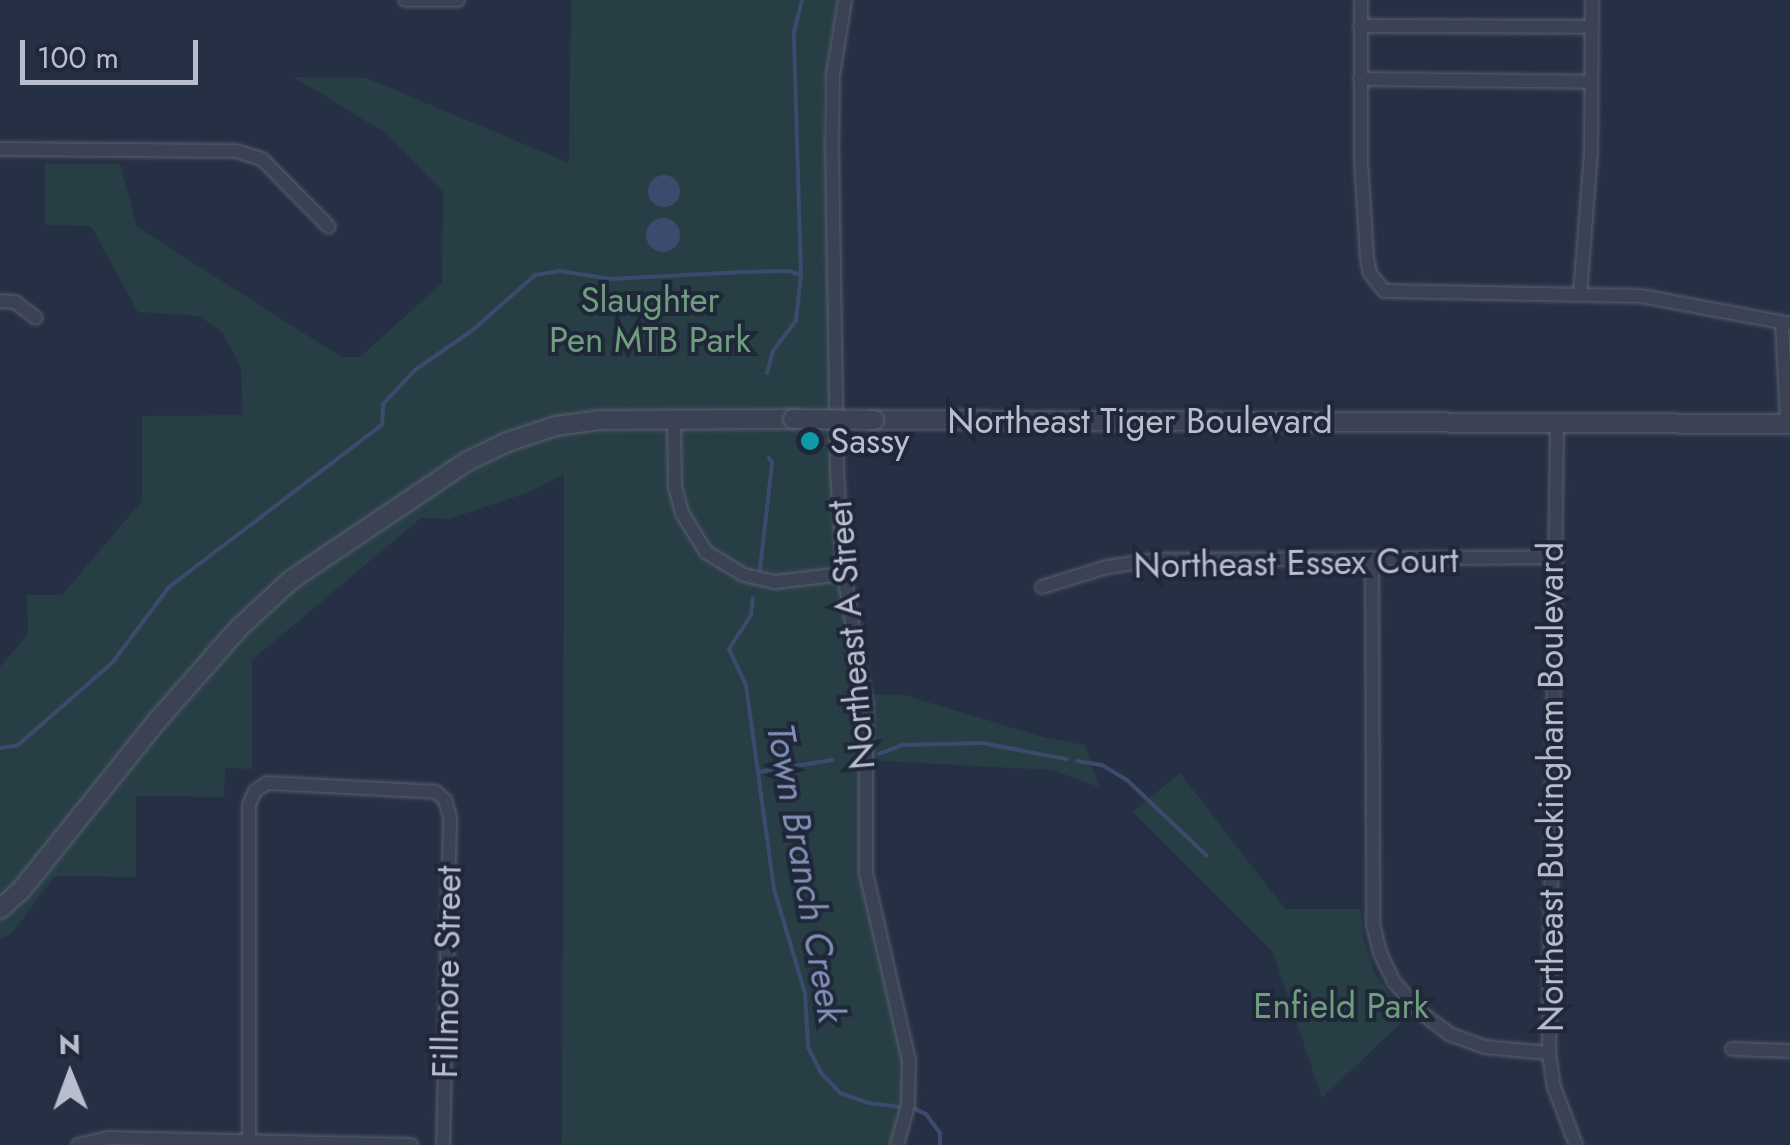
<!DOCTYPE html>
<html>
<head>
<meta charset="utf-8">
<style>
	body { margin:0 }
	#map { position:relative; width:1790px; height:1145px; overflow:hidden; background:#263044; font-family:Jost,sans-serif }
	div>[style] { position:absolute }
	[style*='--x'] { left:calc(var(--x)*1px); top:calc(var(--y)*1px); width:calc(var(--w)*1px); rotate:calc(var(--a)*1deg) }
	.green>* { inset:0; background:#283e45 }
	.water>* { inset:0; background:#3c4b6d }
	.round { border-radius:50% }
	.stream>* { height:4px; margin:-2px; padding:0 2px; transform-origin:2px; border-radius:2px; background:#3c4b6d }
	.roads { filter:drop-shadow(0 0 2px #596070) drop-shadow(0 0 2px #596070) }
	.minor>* { height:12px; margin:-6px; padding:0 6px; transform-origin:6px; border-radius:6px; background:#3b4253 }
	.tertiary>* { height:18px; margin:-9px; padding:0 9px; transform-origin:9px; border-radius:9px; background:#3b4253 }
	.bridges { filter:drop-shadow(0 0 2px #596070) drop-shadow(0 0 2px #596070) }
	.tertiary-bridge>* { height:18px; margin:-9px; padding:0 9px; transform-origin:9px; border-radius:9px; background:#3b4253 }
	.dots>* { width:28px; height:28px; translate:-50% -50%; box-sizing:border-box; border:5px solid #1f2739; border-radius:50% }
	span { translate:-50% -50%; white-space:nowrap; text-align:center; line-height:1.15; -webkit-text-stroke:8px #1f2739; paint-order:stroke }
	.park-label { font-size:35px; color:#6f9e7f }
	.street-label { font-size:35px; color:#b8becd }
	.poi-label { font-size:35px; color:#b8becd }
	.left { translate:0 -50%; text-align:left }
	.water-label { font-size:38px; color:#7f90b4; font-style:italic }
	.north { position:absolute; left:20px; top:1025px; width:100px; height:100px; -webkit-text-stroke:8px #1f2739; paint-order:stroke; rotate:359deg; font-size:28px; font-weight:700; line-height:40px; text-align:center; color:#b8becd }
	.north::after { content:''; display:block; margin:auto; width:35px; height:45px; background:#b8becd; clip-path:polygon(50% 0,100% 100%,50% 72%,0 100%) }
	.scale { position:absolute; left:20px; top:40px; width:178px; height:45px; box-sizing:border-box; border:5px solid #b8becd; border-top:0; padding-left:12px; font-size:30px; line-height:35px; white-space:nowrap; color:#b8becd; -webkit-text-stroke:8px #1f2739; paint-order:stroke }
</style>
</head>
<body>
<div id="map">
	<div class="green">
		<div style="clip-path:polygon(571px 0,837px 0,823px 93px,831px 381px,856px 606px,843px 608px,850px 616px,860px 694px,904px 695px,1046px 738px,1085px 745px,1099px 787px,1052px 770px,865px 760px,867px 872px,909px 1075px,899px 1145px,562px 1145px,564px 474px,532px 491px,449px 519px,421px 518px,252px 660px,252px 769px,225px 768px,224px 797px,136px 796px,136px 877px,55px 876px,12px 933px,0 940px,0 667px,28px 634px,27px 595px,62px 595px,142px 501px,142px 416px,243px 415px,241px 367px,222px 332px,199px 316px,138px 312px,91px 226px,45px 225px,45px 163px,120px 164px,137px 227px,341px 357px,360px 357px,442px 283px,443px 192px,387px 134px,294px 77px,366px 78px,569px 163px)"></div>
		<div style="clip-path:polygon(1180px 773px,1285px 909px,1360px 909px,1364px 940px,1375px 974px,1407px 1017px,1322px 1098px,1273px 952px,1133px 812px)"></div>
	</div>
	<div class="water">
		<div class="round" style="left:648px;top:175px;width:32px;height:32px"></div>
		<div class="round" style="left:646px;top:218px;width:34px;height:34px"></div>
	</div>
	<div class="stream">
		<div style="--x:767;--y:373;--w:23;--a:-75"></div>
		<div style="--x:773;--y:351;--w:39;--a:-53"></div>
		<div style="--x:796;--y:320;--w:45;--a:-83.7"></div>
		<div style="--x:801;--y:275;--w:243;--a:-91.7"></div>
		<div style="--x:794;--y:32;--w:33;--a:-76"></div>
		<div style="--x:760;--y:569;--w:107;--a:-83.5"></div>
		<div style="--x:772;--y:463;--w:6;--a:-121"></div>
		<div style="--x:753;--y:598;--w:17;--a:97"></div>
		<div style="--x:751;--y:615;--w:40;--a:122.9"></div>
		<div style="--x:729;--y:649;--w:40;--a:65"></div>
		<div style="--x:746;--y:685;--w:206;--a:82.2"></div>
		<div style="--x:774;--y:889;--w:109;--a:73.4"></div>
		<div style="--x:805;--y:993;--w:54;--a:86.8"></div>
		<div style="--x:808;--y:1047;--w:29;--a:63"></div>
		<div style="--x:821;--y:1073;--w:28;--a:46"></div>
		<div style="--x:840;--y:1093;--w:31;--a:19"></div>
		<div style="--x:869;--y:1103;--w:35;--a:7"></div>
		<div style="--x:0;--y:748;--w:18;--a:-9"></div>
		<div style="--x:18;--y:745;--w:125;--a:-41.1"></div>
		<div style="--x:112;--y:663;--w:95;--a:-53.1"></div>
		<div style="--x:169;--y:587;--w:268;--a:-37.3"></div>
		<div style="--x:382;--y:425;--w:21;--a:-87"></div>
		<div style="--x:383;--y:404;--w:47;--a:-46.7"></div>
		<div style="--x:415;--y:370;--w:70;--a:-34.6"></div>
		<div style="--x:473;--y:330;--w:83;--a:-41.6"></div>
		<div style="--x:535;--y:275;--w:25;--a:-9"></div>
		<div style="--x:560;--y:271;--w:51;--a:9.1"></div>
		<div style="--x:610;--y:279;--w:133;--a:-3"></div>
		<div style="--x:743;--y:272;--w:46;--a:-1.2"></div>
		<div style="--x:789;--y:271;--w:13;--a:18"></div>
		<div style="--x:879;--y:754;--w:26;--a:-21"></div>
		<div style="--x:903;--y:745;--w:79;--a:-1.5"></div>
		<div style="--x:982;--y:743;--w:86;--a:10.8"></div>
		<div style="--x:1077;--y:761;--w:25;--a:9"></div>
		<div style="--x:1102;--y:765;--w:29;--a:31"></div>
		<div style="--x:1127;--y:780;--w:110;--a:43.5"></div>
		<div style="--x:758;--y:772;--w:75;--a:-9.2"></div>
		<div style="--x:913;--y:1108;--w:14;--a:25"></div>
		<div style="--x:926;--y:1114;--w:24;--a:54"></div>
		<div style="--x:940;--y:1133;--w:12;--a:90"></div>
	</div>
	<div class="roads">
		<div class="minor">
			<div style="--x:405;--y:0;--w:53;--a:0"></div>
			<div style="--x:845;--y:0;--w:77;--a:99"></div>
			<div style="--x:833;--y:76;--w:68;--a:90.8"></div>
			<div style="--x:832;--y:144;--w:328;--a:89.1"></div>
			<div style="--x:837;--y:472;--w:102;--a:86.1"></div>
			<div style="--x:844;--y:574;--w:134;--a:80.5"></div>
			<div style="--x:866;--y:706;--w:167;--a:90"></div>
			<div style="--x:866;--y:873;--w:192;--a:77.1"></div>
			<div style="--x:909;--y:1060;--w:45;--a:91.3"></div>
			<div style="--x:908;--y:1105;--w:41;--a:105.4"></div>
			<div style="--x:1361;--y:0;--w:160;--a:90"></div>
			<div style="--x:1361;--y:160;--w:98;--a:86.5"></div>
			<div style="--x:1367;--y:258;--w:15;--a:79"></div>
			<div style="--x:1370;--y:273;--w:23;--a:52"></div>
			<div style="--x:1384;--y:291;--w:257;--a:1.1"></div>
			<div style="--x:1641;--y:296;--w:152;--a:10.6"></div>
			<div style="--x:1360;--y:26;--w:231;--a:0.2"></div>
			<div style="--x:1360;--y:79;--w:231;--a:0.7"></div>
			<div style="--x:0;--y:149;--w:236;--a:0.5"></div>
			<div style="--x:236;--y:151;--w:27;--a:17"></div>
			<div style="--x:262;--y:159;--w:95;--a:45.4"></div>
			<div style="--x:1580;--y:295;--w:143;--a:-85.6"></div>
			<div style="--x:1591;--y:152;--w:152;--a:-89.6"></div>
			<div style="--x:0;--y:301;--w:15;--a:4"></div>
			<div style="--x:15;--y:302;--w:26;--a:37"></div>
			<div style="--x:1782;--y:324;--w:100;--a:87.1"></div>
			<div style="--x:674;--y:419;--w:68;--a:89.2"></div>
			<div style="--x:675;--y:487;--w:27;--a:75"></div>
			<div style="--x:682;--y:513;--w:46;--a:58.4"></div>
			<div style="--x:706;--y:552;--w:44;--a:31.2"></div>
			<div style="--x:744;--y:575;--w:32;--a:13"></div>
			<div style="--x:775;--y:582;--w:69;--a:-6.6"></div>
			<div style="--x:1557;--y:425;--w:628;--a:90.73"></div>
			<div style="--x:1549;--y:1053;--w:34;--a:82"></div>
			<div style="--x:1554;--y:1087;--w:62;--a:69.2"></div>
			<div style="--x:1372;--y:560;--w:364;--a:89.8"></div>
			<div style="--x:1373;--y:924;--w:30;--a:76"></div>
			<div style="--x:1380;--y:953;--w:32;--a:64"></div>
			<div style="--x:1394;--y:982;--w:38;--a:49"></div>
			<div style="--x:1419;--y:1011;--w:38;--a:37"></div>
			<div style="--x:1449;--y:1034;--w:37;--a:20"></div>
			<div style="--x:1484;--y:1047;--w:65;--a:5.3"></div>
			<div style="--x:1042;--y:587;--w:68;--a:-17.1"></div>
			<div style="--x:1107;--y:567;--w:48;--a:-8.5"></div>
			<div style="--x:1154;--y:560;--w:398;--a:-0.4"></div>
			<div style="--x:1732;--y:1049;--w:58;--a:2"></div>
			<div style="--x:78;--y:1145;--w:31;--a:-13"></div>
			<div style="--x:108;--y:1138;--w:303;--a:1.3"></div>
			<div style="--x:249;--y:1145;--w:340;--a:-90"></div>
			<div style="--x:249;--y:805;--w:15;--a:-67"></div>
			<div style="--x:255;--y:791;--w:14;--a:-34"></div>
			<div style="--x:267;--y:783;--w:169;--a:3"></div>
			<div style="--x:436;--y:792;--w:12;--a:42"></div>
			<div style="--x:445;--y:800;--w:19;--a:74"></div>
			<div style="--x:450;--y:818;--w:327;--a:91.2"></div>
		</div>
		<div class="tertiary">
			<div style="--x:874;--y:420;--w:916;--a:0.25"></div>
			<div style="--x:0;--y:909;--w:30;--a:-42"></div>
			<div style="--x:22;--y:889;--w:216;--a:-51.2"></div>
			<div style="--x:157;--y:721;--w:124;--a:-48.6"></div>
			<div style="--x:239;--y:628;--w:71;--a:-42.7"></div>
			<div style="--x:291;--y:580;--w:211;--a:-34"></div>
			<div style="--x:466;--y:462;--w:46;--a:-26"></div>
			<div style="--x:507;--y:442;--w:52;--a:-18.1"></div>
			<div style="--x:556;--y:426;--w:43;--a:-7.9"></div>
			<div style="--x:599;--y:420;--w:194;--a:-0.3"></div>
		</div>
	</div>
	<div class="bridges">
		<div class="tertiary-bridge">
			<div style="--x:793;--y:419;--w:81;--a:0.7"></div>
		</div>
	</div>
	<div class="dots">
		<div style="left:810px;top:441px;background:#0f9aa8"></div>
	</div>
	<div class="park-label">
		<span style="left:650px;top:320px">Slaughter<br>Pen MTB Park</span>
		<span style="left:1341px;top:1006px">Enfield Park</span>
	</div>
	<div class="street-label">
		<span style="left:1140px;top:421px">Northeast Tiger Boulevard</span>
		<span style="left:1296px;top:563px;rotate:-1deg">Northeast Essex Court</span>
		<span style="left:851px;top:635px;rotate:-95deg">Northeast A Street</span>
		<span style="left:1551px;top:787px;rotate:-90deg">Northeast Buckingham Boulevard</span>
		<span style="left:447px;top:972px;rotate:-89deg">Fillmore Street</span>
	</div>
	<div class="poi-label">
		<span class="left" style="left:830px;top:441px">Sassy</span>
	</div>
	<div class="water-label">
		<span style="left:806px;top:873px;rotate:80deg">Town Branch Creek</span>
	</div>
	<div class="north">N</div>
	<div class="scale">100 m</div>
</div>
</body>
</html>
